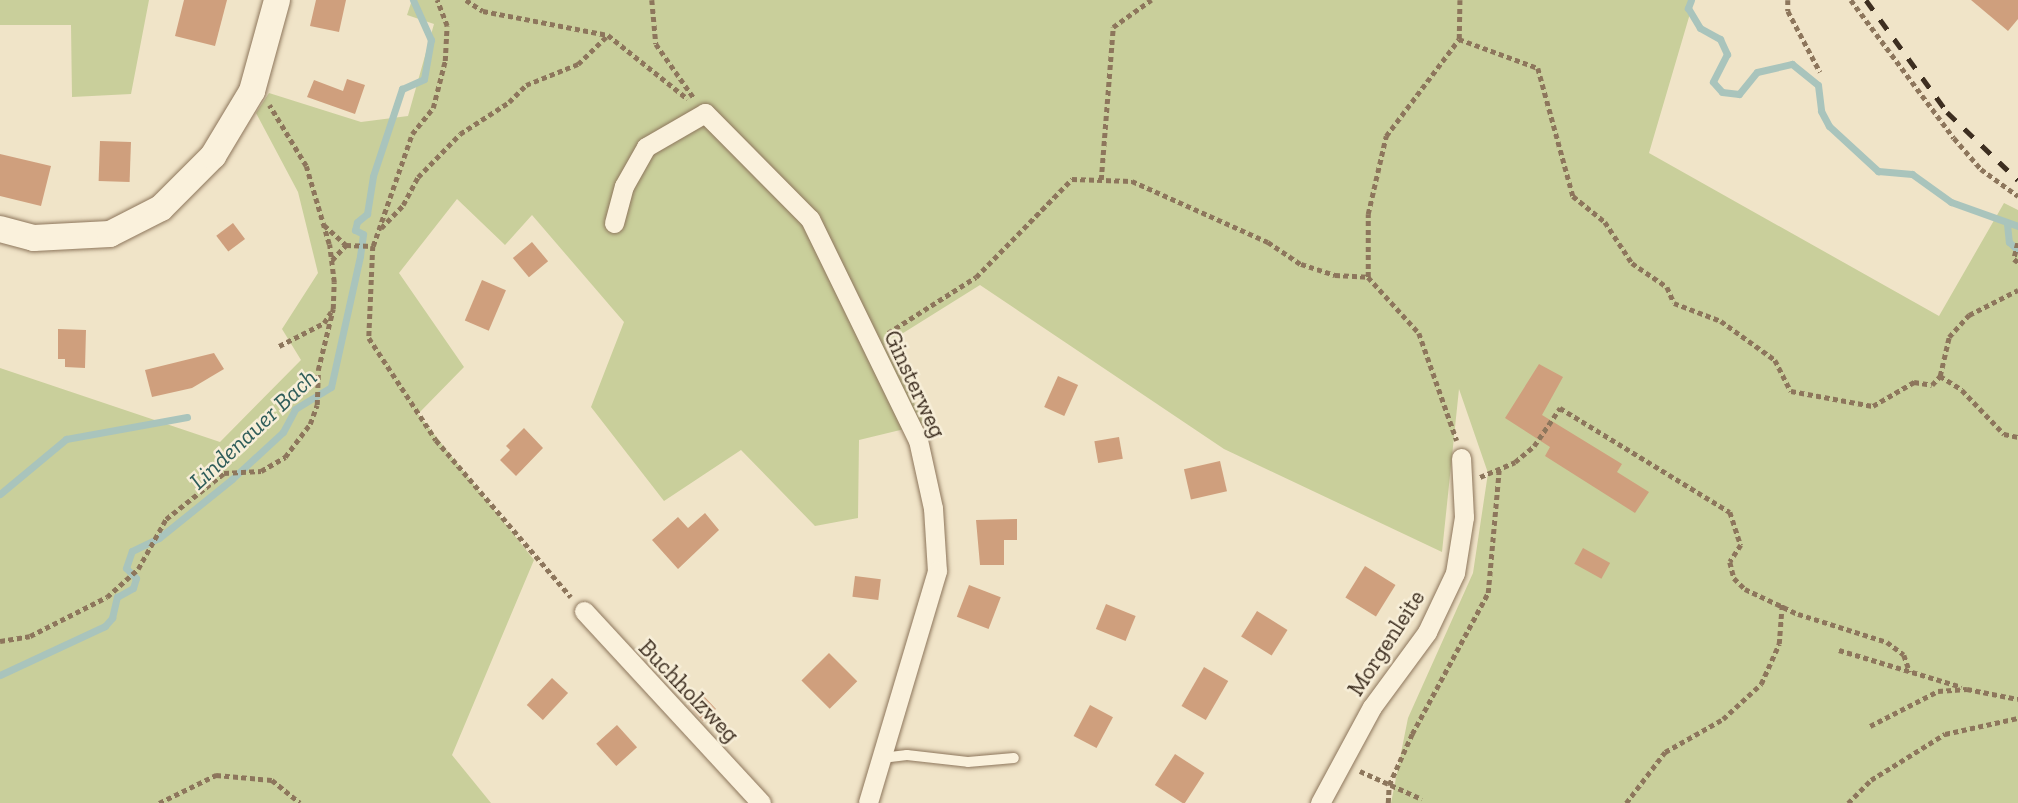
<!DOCTYPE html>
<html>
<head>
<meta charset="utf-8">
<style>
	body { margin:0 }
	#map { position:relative; width:2018px; height:803px; overflow:hidden; background:#f0e4c8; font-family:"Zilla Slab",serif }
	div>[style] { position:absolute }
	[style*='--x'] { left:calc(var(--x)*1px); top:calc(var(--y)*1px); width:calc(var(--w)*1px); rotate:calc(var(--a)*1deg) }
	.green>* { inset:0; background:#c9cf9b }
	.stream>* { height:7px; margin:-3.5px; padding:0 3.5px; transform-origin:3.5px; border-radius:3.5px; background:#a9c4bc }
	.building>* { inset:0; background:#cf9f7d; transform-origin:0 0 }
	.path>* { height:4.5px; margin-top:-2.25px; transform-origin:0; background:repeating-linear-gradient(90deg,#8d765c 0 5px,transparent 0 8.5px) }
	.roads { filter:drop-shadow(0 0 2px #8d765c) drop-shadow(0 0 2px #8d765c) }
	.lane>* { height:10px; margin:-5px; padding:0 5px; transform-origin:5px; border-radius:5px; background:#faf1dc }
	.street>* { height:19px; margin:-9.5px; padding:0 9.5px; transform-origin:9.5px; border-radius:9.5px; background:#faf1dc }
	.secondary>* { height:26px; margin:-13px; padding:0 13px; transform-origin:13px; border-radius:13px; background:#faf1dc }
	.rail>* { height:5px; margin-top:-2.5px; transform-origin:0; background:repeating-linear-gradient(90deg,#3d2e20 0 12px,transparent 0 24px) }
	span { translate:-50% -50%; white-space:nowrap; text-align:center; line-height:1.15; -webkit-text-stroke:5px #f7eed8; paint-order:stroke }
	.street-label { font-size:23px; color:#3d2e20 }
	.water-label { font-size:24px; color:#2f5d5a; font-style:italic }
</style>
</head>
<body>
<div id="map">
	<div class="green">
		<div style="clip-path:polygon(0 0,149px 0,131px 94px,72px 97px,71px 25px,0 25px)"></div>
		<div style="clip-path:polygon(412px 0,1694px 0,1649px 153px,1939px 316px,2004px 203px,2018px 210px,2018px 803px,1391px 803px,1408px 718px,1473px 573px,1488px 473px,1459px 389px,1442px 552px,1224px 449px,980px 285px,884px 345px,925px 424px,859px 440px,858px 518px,815px 526px,741px 450px,664px 501px,591px 407px,624px 322px,532px 215px,505px 245px,457px 199px,399px 273px,464px 367px,418px 414px,534px 560px,452px 755px,491px 803px,0 803px,0 368px,220px 442px,301px 360px,282px 329px,318px 273px,298px 192px,256px 113px,269px 93px,361px 122px,408px 116px,434px 24px,407px 15px)"></div>
	</div>
	<div class="stream">
		<div style="--x:1691;--y:0;--w:9;--a:111"></div>
		<div style="--x:1688;--y:8;--w:23;--a:59"></div>
		<div style="--x:1700;--y:28;--w:23;--a:29"></div>
		<div style="--x:1720;--y:39;--w:17;--a:65"></div>
		<div style="--x:1727;--y:54;--w:31;--a:117"></div>
		<div style="--x:1713;--y:82;--w:13;--a:48"></div>
		<div style="--x:1722;--y:92;--w:17;--a:7"></div>
		<div style="--x:1739;--y:94;--w:28;--a:-51"></div>
		<div style="--x:1757;--y:72;--w:36;--a:-13"></div>
		<div style="--x:1792;--y:64;--w:33;--a:39"></div>
		<div style="--x:1818;--y:85;--w:26;--a:83"></div>
		<div style="--x:1821;--y:111;--w:17;--a:62"></div>
		<div style="--x:1829;--y:126;--w:67;--a:42.6"></div>
		<div style="--x:1878;--y:171;--w:34;--a:5"></div>
		<div style="--x:1912;--y:174;--w:48;--a:35.7"></div>
		<div style="--x:1951;--y:202;--w:71;--a:19.7"></div>
		<div style="--x:2007;--y:224;--w:18;--a:84"></div>
		<div style="--x:2009;--y:242;--w:12;--a:42"></div>
		<div style="--x:0;--y:494;--w:86;--a:-39.8"></div>
		<div style="--x:66;--y:439;--w:123;--a:-10.3"></div>
		<div style="--x:0;--y:675;--w:116;--a:-25"></div>
		<div style="--x:105;--y:626;--w:11;--a:-49"></div>
		<div style="--x:112;--y:618;--w:22;--a:-77"></div>
		<div style="--x:117;--y:597;--w:18;--a:-29"></div>
		<div style="--x:133;--y:588;--w:10;--a:-73"></div>
		<div style="--x:136;--y:578;--w:14;--a:-135"></div>
		<div style="--x:126;--y:568;--w:18;--a:-71"></div>
		<div style="--x:132;--y:551;--w:30;--a:-26"></div>
		<div style="--x:159;--y:538;--w:94;--a:-38.9"></div>
		<div style="--x:232;--y:479;--w:69;--a:-42.7"></div>
		<div style="--x:283;--y:432;--w:26;--a:-62"></div>
		<div style="--x:295;--y:409;--w:42;--a:-31.4"></div>
		<div style="--x:331;--y:387;--w:134;--a:-77.5"></div>
		<div style="--x:360;--y:256;--w:22;--a:-82"></div>
		<div style="--x:363;--y:234;--w:9;--a:-153"></div>
		<div style="--x:355;--y:230;--w:8;--a:-76"></div>
		<div style="--x:357;--y:222;--w:13;--a:-39"></div>
		<div style="--x:367;--y:214;--w:38;--a:-81"></div>
		<div style="--x:373;--y:176;--w:92;--a:-71.6"></div>
		<div style="--x:402;--y:89;--w:24;--a:-24"></div>
		<div style="--x:424;--y:79;--w:40;--a:-80"></div>
		<div style="--x:431;--y:40;--w:44;--a:-114.2"></div>
	</div>
	<div class="building">
		<div style="clip-path:polygon(184px 0,227px 0,215px 46px,175px 36px)"></div>
		<div style="clip-path:polygon(316px 0,346px 0,339px 32px,310px 26px)"></div>
		<div style="clip-path:polygon(1971px 0,2018px 0,2018px 19px,2008px 31px)"></div>
		<div style="clip-path:polygon(347px 79px,365px 85px,355px 114px,307px 97px,314px 80px,343px 91px)"></div>
		<div style="left:100px;top:141px;width:31px;height:40px;rotate:2deg"></div>
		<div style="clip-path:polygon(0 154px,51px 166px,41px 206px,0 196px)"></div>
		<div style="left:233px;top:223px;width:20px;height:21px;rotate:53deg"></div>
		<div style="left:532px;top:242px;width:25px;height:25px;rotate:50deg"></div>
		<div style="left:482px;top:280px;width:26px;height:44px;rotate:23deg"></div>
		<div style="clip-path:polygon(58px 329px,86px 330px,85px 368px,65px 367px,65px 359px,58px 359px)"></div>
		<div style="clip-path:polygon(214px 353px,224px 369px,192px 388px,152px 397px,145px 370px)"></div>
		<div style="clip-path:polygon(1539px 364px,1563px 377px,1542px 415px,1622px 464px,1617px 472px,1649px 492px,1635px 513px,1545px 456px,1550px 447px,1505px 418px)"></div>
		<div style="left:1058px;top:376px;width:22px;height:34px;rotate:24deg"></div>
		<div style="clip-path:polygon(524px 428px,543px 448px,516px 476px,500px 460px,510px 450px,506px 446px)"></div>
		<div style="left:1119px;top:437px;width:22px;height:25px;rotate:80deg"></div>
		<div style="left:1220px;top:461px;width:31px;height:37px;rotate:77deg"></div>
		<div style="clip-path:polygon(705px 513px,719px 530px,678px 569px,652px 540px,678px 517px,688px 528px)"></div>
		<div style="clip-path:polygon(1017px 519px,1017px 540px,1004px 540px,1004px 565px,980px 565px,976px 520px)"></div>
		<div style="left:1583px;top:548px;width:31px;height:18px;rotate:29deg"></div>
		<div style="left:1365px;top:566px;width:36px;height:37px;rotate:32deg"></div>
		<div style="left:855px;top:576px;width:26px;height:21px;rotate:7deg"></div>
		<div style="left:969px;top:585px;width:34px;height:34px;rotate:21deg"></div>
		<div style="left:1106px;top:604px;width:32px;height:27px;rotate:22deg"></div>
		<div style="left:1257px;top:611px;width:36px;height:30px;rotate:32deg"></div>
		<div style="left:829px;top:653px;width:40px;height:39px;rotate:45deg"></div>
		<div style="left:1204px;top:667px;width:28px;height:45px;rotate:30deg"></div>
		<div style="left:552px;top:678px;width:22px;height:37px;rotate:43deg"></div>
		<div style="left:701px;top:693px;width:22px;height:18px;rotate:47deg"></div>
		<div style="left:1090px;top:705px;width:26px;height:35px;rotate:28deg"></div>
		<div style="left:617px;top:725px;width:30px;height:28px;rotate:48deg"></div>
		<div style="left:1175px;top:754px;width:35px;height:37px;rotate:33deg"></div>
	</div>
	<div class="path">
		<div style="--x:466;--y:0;--w:20;--a:33"></div>
		<div style="--x:483;--y:11;--w:127;--a:10.9"></div>
		<div style="--x:608;--y:35;--w:102;--a:38.7"></div>
		<div style="--x:652;--y:0;--w:44;--a:84.8"></div>
		<div style="--x:656;--y:44;--w:66;--a:54.9"></div>
		<div style="--x:1788;--y:0;--w:11;--a:90"></div>
		<div style="--x:1788;--y:11;--w:69;--a:62.3"></div>
		<div style="--x:1851;--y:0;--w:172;--a:53.3"></div>
		<div style="--x:1954;--y:138;--w:41;--a:48.9"></div>
		<div style="--x:1981;--y:169;--w:46;--a:36.1"></div>
		<div style="--x:1459;--y:39;--w:84;--a:20.2"></div>
		<div style="--x:1538;--y:68;--w:133;--a:74.7"></div>
		<div style="--x:1573;--y:196;--w:41;--a:39.1"></div>
		<div style="--x:1605;--y:222;--w:49;--a:56.6"></div>
		<div style="--x:1632;--y:263;--w:42;--a:34.4"></div>
		<div style="--x:1667;--y:287;--w:17;--a:66"></div>
		<div style="--x:1674;--y:303;--w:50;--a:21"></div>
		<div style="--x:1721;--y:321;--w:67;--a:35.8"></div>
		<div style="--x:1775;--y:360;--w:35;--a:63"></div>
		<div style="--x:1791;--y:391;--w:83;--a:10.4"></div>
		<div style="--x:1873;--y:406;--w:48;--a:-30.3"></div>
		<div style="--x:1914;--y:382;--w:18;--a:9"></div>
		<div style="--x:1932;--y:385;--w:12;--a:-48"></div>
		<div style="--x:1940;--y:376;--w:40;--a:-77"></div>
		<div style="--x:1949;--y:337;--w:30;--a:-48"></div>
		<div style="--x:1969;--y:315;--w:55;--a:-27"></div>
		<div style="--x:1101;--y:180;--w:153;--a:-85.5"></div>
		<div style="--x:1113;--y:27;--w:47;--a:-35.4"></div>
		<div style="--x:324;--y:225;--w:30;--a:42"></div>
		<div style="--x:381;--y:228;--w:32;--a:-46"></div>
		<div style="--x:403;--y:205;--w:32;--a:-62"></div>
		<div style="--x:418;--y:177;--w:60;--a:-45.7"></div>
		<div style="--x:460;--y:134;--w:59;--a:-33.1"></div>
		<div style="--x:509;--y:102;--w:24;--a:-45"></div>
		<div style="--x:526;--y:85;--w:56;--a:-22"></div>
		<div style="--x:578;--y:64;--w:42;--a:-44"></div>
		<div style="--x:2018;--y:243;--w:16;--a:104"></div>
		<div style="--x:2014;--y:259;--w:5;--a:37"></div>
		<div style="--x:373;--y:246;--w:92;--a:92.5"></div>
		<div style="--x:369;--y:338;--w:122;--a:56.7"></div>
		<div style="--x:436;--y:440;--w:207;--a:49.3"></div>
		<div style="--x:332;--y:260;--w:21;--a:-47"></div>
		<div style="--x:346;--y:245;--w:27;--a:2"></div>
		<div style="--x:373;--y:246;--w:119;--a:-70.8"></div>
		<div style="--x:412;--y:134;--w:33;--a:-51"></div>
		<div style="--x:433;--y:108;--w:49;--a:-75.7"></div>
		<div style="--x:445;--y:61;--w:35;--a:-87"></div>
		<div style="--x:447;--y:26;--w:28;--a:-111"></div>
		<div style="--x:1368;--y:277;--w:63;--a:-90"></div>
		<div style="--x:1368;--y:214;--w:80;--a:-77"></div>
		<div style="--x:1386;--y:136;--w:121;--a:-53"></div>
		<div style="--x:1459;--y:39;--w:39;--a:-89"></div>
		<div style="--x:888;--y:333;--w:104;--a:-32.5"></div>
		<div style="--x:976;--y:277;--w:137;--a:-45.6"></div>
		<div style="--x:1072;--y:179;--w:60;--a:1.9"></div>
		<div style="--x:1132;--y:181;--w:149;--a:24.2"></div>
		<div style="--x:1268;--y:242;--w:40;--a:34"></div>
		<div style="--x:1301;--y:264;--w:36;--a:18"></div>
		<div style="--x:1335;--y:275;--w:33;--a:3"></div>
		<div style="--x:1368;--y:277;--w:76;--a:47.7"></div>
		<div style="--x:1419;--y:333;--w:114;--a:70.6"></div>
		<div style="--x:279;--y:346;--w:51;--a:-27.1"></div>
		<div style="--x:324;--y:323;--w:13;--a:-58"></div>
		<div style="--x:1940;--y:376;--w:26;--a:32"></div>
		<div style="--x:1962;--y:390;--w:61;--a:46.3"></div>
		<div style="--x:2004;--y:434;--w:14;--a:12"></div>
		<div style="--x:1480;--y:477;--w:38;--a:-23"></div>
		<div style="--x:1515;--y:462;--w:25;--a:-40"></div>
		<div style="--x:1534;--y:446;--w:46;--a:-55.6"></div>
		<div style="--x:1560;--y:408;--w:199;--a:31.5"></div>
		<div style="--x:1730;--y:512;--w:35;--a:72"></div>
		<div style="--x:1741;--y:545;--w:20;--a:123"></div>
		<div style="--x:1730;--y:562;--w:16;--a:76"></div>
		<div style="--x:1734;--y:578;--w:16;--a:45"></div>
		<div style="--x:1745;--y:589;--w:59;--a:25.3"></div>
		<div style="--x:1798;--y:614;--w:93;--a:17.5"></div>
		<div style="--x:1887;--y:642;--w:21;--a:37"></div>
		<div style="--x:1904;--y:655;--w:18;--a:71"></div>
		<div style="--x:0;--y:641;--w:30;--a:-9"></div>
		<div style="--x:30;--y:636;--w:86;--a:-26.9"></div>
		<div style="--x:107;--y:597;--w:42;--a:-42.1"></div>
		<div style="--x:138;--y:569;--w:57;--a:-60.8"></div>
		<div style="--x:166;--y:519;--w:74;--a:-38.4"></div>
		<div style="--x:224;--y:473;--w:37;--a:-3"></div>
		<div style="--x:261;--y:471;--w:28;--a:-30"></div>
		<div style="--x:285;--y:457;--w:41;--a:-52.9"></div>
		<div style="--x:310;--y:424;--w:20;--a:-70"></div>
		<div style="--x:317;--y:405;--w:35;--a:-88"></div>
		<div style="--x:318;--y:370;--w:63;--a:-76.2"></div>
		<div style="--x:333;--y:309;--w:27;--a:-88"></div>
		<div style="--x:334;--y:282;--w:38;--a:-97"></div>
		<div style="--x:329;--y:244;--w:81;--a:-106.4"></div>
		<div style="--x:306;--y:166;--w:71;--a:-121.2"></div>
		<div style="--x:1839;--y:650;--w:128;--a:16.7"></div>
		<div style="--x:1870;--y:726;--w:76;--a:-27.2"></div>
		<div style="--x:1938;--y:691;--w:29;--a:-4"></div>
		<div style="--x:1967;--y:689;--w:52;--a:11.1"></div>
		<div style="--x:1360;--y:771;--w:68;--a:24.3"></div>
		<div style="--x:159;--y:803;--w:64;--a:-26.2"></div>
		<div style="--x:216;--y:775;--w:56;--a:5.1"></div>
		<div style="--x:272;--y:780;--w:36;--a:39"></div>
		<div style="--x:1388;--y:803;--w:18;--a:-87"></div>
		<div style="--x:1389;--y:785;--w:56;--a:-65.7"></div>
		<div style="--x:1412;--y:734;--w:160;--a:-61.7"></div>
		<div style="--x:1488;--y:593;--w:123;--a:-84.9"></div>
		<div style="--x:1626;--y:803;--w:64;--a:-52.6"></div>
		<div style="--x:1665;--y:752;--w:67;--a:-29.6"></div>
		<div style="--x:1723;--y:719;--w:52;--a:-42.6"></div>
		<div style="--x:1761;--y:684;--w:44;--a:-65.8"></div>
		<div style="--x:1779;--y:644;--w:40;--a:-85.7"></div>
		<div style="--x:1848;--y:803;--w:33;--a:-45"></div>
		<div style="--x:1871;--y:780;--w:87;--a:-31.9"></div>
		<div style="--x:1945;--y:734;--w:75;--a:-12.4"></div>
	</div>
	<div class="roads">
		<div class="lane">
			<div style="--x:882;--y:758;--w:25;--a:-7"></div>
			<div style="--x:907;--y:755;--w:61;--a:6.5"></div>
			<div style="--x:968;--y:762;--w:46;--a:-5"></div>
		</div>
		<div class="street">
			<div style="--x:614;--y:223;--w:38;--a:-75"></div>
			<div style="--x:624;--y:186;--w:45;--a:-60.6"></div>
			<div style="--x:646;--y:147;--w:68;--a:-30"></div>
			<div style="--x:705;--y:113;--w:149;--a:45.3"></div>
			<div style="--x:810;--y:219;--w:246;--a:64"></div>
			<div style="--x:918;--y:440;--w:70;--a:77.6"></div>
			<div style="--x:933;--y:508;--w:63;--a:86.4"></div>
			<div style="--x:937;--y:571;--w:242;--a:106.6"></div>
			<div style="--x:584;--y:611;--w:261;--a:47.3"></div>
			<div style="--x:1320;--y:803;--w:109;--a:-61.6"></div>
			<div style="--x:1372;--y:707;--w:93;--a:-53.7"></div>
			<div style="--x:1427;--y:632;--w:65;--a:-64.6"></div>
			<div style="--x:1455;--y:573;--w:57;--a:-80.9"></div>
			<div style="--x:1464;--y:517;--w:59;--a:-92.9"></div>
		</div>
		<div class="secondary">
			<div style="--x:0;--y:229;--w:35;--a:15"></div>
			<div style="--x:34;--y:238;--w:76;--a:-3"></div>
			<div style="--x:110;--y:234;--w:57;--a:-27"></div>
			<div style="--x:161;--y:208;--w:74;--a:-45"></div>
			<div style="--x:213;--y:156;--w:76;--a:-59"></div>
			<div style="--x:252;--y:91;--w:94;--a:-74.6"></div>
		</div>
	</div>
	<div class="rail">
		<div style="--x:1866;--y:0;--w:138;--a:54.1"></div>
		<div style="--x:1947;--y:112;--w:98;--a:43.8"></div>
	</div>
	<div class="street-label">
		<span style="left:915px;top:384px;rotate:65deg">Ginsterweg</span>
		<span style="left:1386px;top:643px;rotate:-57deg">Morgenleite</span>
		<span style="left:689px;top:691px;rotate:46deg">Buchholzweg</span>
	</div>
	<div class="water-label">
		<span style="left:253px;top:429px;rotate:-43deg">Lindenauer Bach</span>
	</div>
</div>
</body>
</html>
